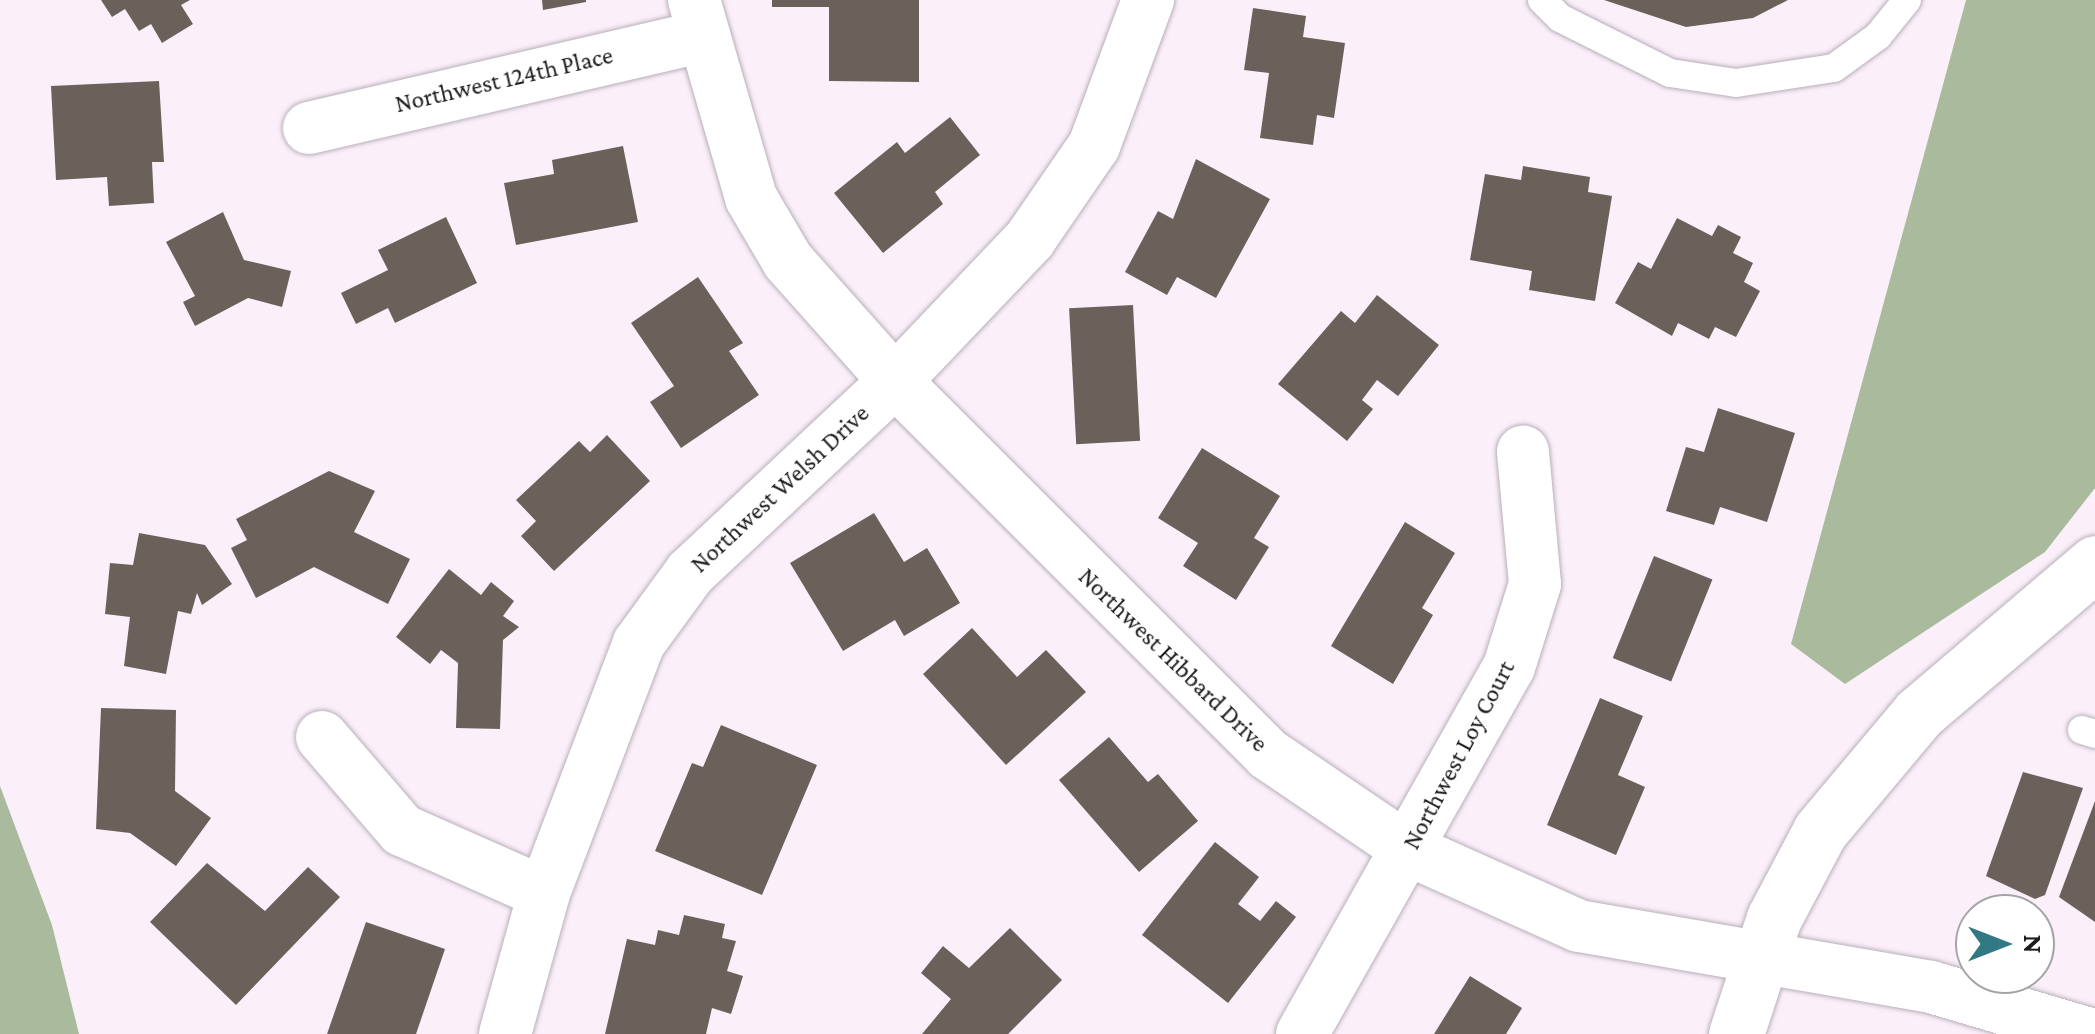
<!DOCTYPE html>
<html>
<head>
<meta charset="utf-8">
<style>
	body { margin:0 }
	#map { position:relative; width:2095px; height:1034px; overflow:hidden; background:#fbf0fa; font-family:"Crimson Pro",serif }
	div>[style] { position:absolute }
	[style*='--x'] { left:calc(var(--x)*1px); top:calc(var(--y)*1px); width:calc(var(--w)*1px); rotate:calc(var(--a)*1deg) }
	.forest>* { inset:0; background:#aaba9d }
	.building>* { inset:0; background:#6c615a; transform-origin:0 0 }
	.roads { filter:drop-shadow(0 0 2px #b9afb9) drop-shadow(0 0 2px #b9afb9) }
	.service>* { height:28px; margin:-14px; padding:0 14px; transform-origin:14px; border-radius:14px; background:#fff }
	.minor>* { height:52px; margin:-26px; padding:0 26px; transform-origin:26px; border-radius:26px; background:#fff }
	.tertiary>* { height:55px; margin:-27.5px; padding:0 27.5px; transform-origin:27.5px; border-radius:27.5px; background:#fff }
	span { translate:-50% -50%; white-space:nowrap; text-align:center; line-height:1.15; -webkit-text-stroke:10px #fff; paint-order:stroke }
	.street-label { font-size:25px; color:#1e1a1e }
	.north { position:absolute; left:1955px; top:894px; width:100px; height:100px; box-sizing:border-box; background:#fff; border:2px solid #a5a3a5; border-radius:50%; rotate:90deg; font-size:28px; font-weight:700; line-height:40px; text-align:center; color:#1e1a1e }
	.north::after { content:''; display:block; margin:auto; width:35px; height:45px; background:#327a83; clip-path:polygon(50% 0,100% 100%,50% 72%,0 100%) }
</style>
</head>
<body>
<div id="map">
	<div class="forest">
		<div style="clip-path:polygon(1966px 0,2095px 0,2095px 488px,2045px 552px,1845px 684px,1791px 644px)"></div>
		<div style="clip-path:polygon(0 786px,52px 925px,79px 1034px,0 1034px)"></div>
	</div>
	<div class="building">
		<div style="clip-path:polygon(101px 0,190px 0,181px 5px,193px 24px,162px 43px,151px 24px,139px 31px,125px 9px,112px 17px)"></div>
		<div style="clip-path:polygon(542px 0,586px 0,586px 2px,543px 10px)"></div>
		<div style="clip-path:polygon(772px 0,919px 0,919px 82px,829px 81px,829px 7px,772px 7px)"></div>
		<div style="clip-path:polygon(1604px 0,1788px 0,1753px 18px,1686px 27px)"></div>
		<div style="clip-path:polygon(1253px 8px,1306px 16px,1303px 37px,1345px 43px,1334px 118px,1317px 115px,1313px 145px,1260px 138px,1269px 73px,1244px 70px)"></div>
		<div style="clip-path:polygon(159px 81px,164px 162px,152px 162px,154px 203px,109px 206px,107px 177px,56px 180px,51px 86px)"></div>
		<div style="clip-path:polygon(950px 117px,980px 155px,935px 192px,943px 204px,883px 253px,834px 193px,897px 142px,905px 153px)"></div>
		<div style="clip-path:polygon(623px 146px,638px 222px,516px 245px,504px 183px,554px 174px,552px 160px)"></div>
		<div style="clip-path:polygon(1196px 159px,1270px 199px,1216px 298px,1177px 277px,1167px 295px,1125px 272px,1158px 211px,1173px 219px)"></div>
		<div style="clip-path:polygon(1523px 166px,1590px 177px,1588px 192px,1612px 196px,1595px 301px,1529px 290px,1532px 271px,1470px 260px,1485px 174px,1521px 180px)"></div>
		<div style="clip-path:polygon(223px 212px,244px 260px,291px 271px,282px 307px,248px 298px,195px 326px,183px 302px,195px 296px,166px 242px)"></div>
		<div style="clip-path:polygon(446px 217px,477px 283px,395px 323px,388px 308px,356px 324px,341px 293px,388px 270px,378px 250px)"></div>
		<div style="clip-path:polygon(1677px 218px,1712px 236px,1718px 225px,1741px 237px,1733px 253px,1753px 263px,1744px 282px,1760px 291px,1736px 337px,1715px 327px,1709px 339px,1678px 323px,1672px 336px,1615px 303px,1638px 262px,1651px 269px)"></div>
		<div style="clip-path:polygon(698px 277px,743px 343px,729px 351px,759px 395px,681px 448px,650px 402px,674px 386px,631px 323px)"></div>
		<div style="clip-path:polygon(1377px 295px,1439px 345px,1398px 396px,1377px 380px,1362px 400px,1373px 409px,1347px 441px,1278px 384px,1341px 311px,1355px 323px)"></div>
		<div style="left:1133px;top:305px;width:136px;height:64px;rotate:87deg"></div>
		<div style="clip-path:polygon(1718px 408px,1795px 433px,1767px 522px,1720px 507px,1714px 525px,1666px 511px,1686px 447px,1704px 452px)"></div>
		<div style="clip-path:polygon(607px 435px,650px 481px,554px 571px,521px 536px,536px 521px,516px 500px,579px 441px,590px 452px)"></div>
		<div style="clip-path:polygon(1202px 448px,1280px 496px,1254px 538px,1269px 547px,1236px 600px,1183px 566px,1198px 543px,1158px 518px)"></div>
		<div style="clip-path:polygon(329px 471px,375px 491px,354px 532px,410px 559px,388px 604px,314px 567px,256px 598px,231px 548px,247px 540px,236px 519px)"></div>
		<div style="clip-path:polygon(874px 513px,904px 562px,927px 548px,960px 603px,904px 636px,895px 620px,843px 651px,790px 563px)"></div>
		<div style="clip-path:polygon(1405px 522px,1455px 553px,1422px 608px,1433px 615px,1393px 684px,1331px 646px)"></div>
		<div style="clip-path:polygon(139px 533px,205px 545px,232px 584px,202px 605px,197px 593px,191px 614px,178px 611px,166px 674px,124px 666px,130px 617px,105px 614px,110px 563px,133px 565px)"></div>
		<div style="left:1654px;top:556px;width:63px;height:110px;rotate:22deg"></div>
		<div style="clip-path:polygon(449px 569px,481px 595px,491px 582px,514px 601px,503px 616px,519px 627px,503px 640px,500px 729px,456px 728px,458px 663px,441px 650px,430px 664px,396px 637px)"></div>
		<div style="clip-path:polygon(972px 628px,1017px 677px,1046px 650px,1086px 692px,1006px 765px,923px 674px)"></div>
		<div style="clip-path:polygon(1600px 698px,1643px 716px,1618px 775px,1645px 787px,1616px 855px,1547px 825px)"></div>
		<div style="clip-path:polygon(101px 708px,176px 710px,175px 791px,211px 818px,176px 866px,130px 833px,96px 829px)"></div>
		<div style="clip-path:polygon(721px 725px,817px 765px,762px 895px,655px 851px,692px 763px,703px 767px)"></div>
		<div style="clip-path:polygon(1109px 737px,1148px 782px,1158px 774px,1198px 821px,1139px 872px,1059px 780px)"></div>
		<div style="clip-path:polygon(2023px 772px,2083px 788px,2045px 895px,2035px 899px,1986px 876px)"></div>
		<div style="clip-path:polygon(2095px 801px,2095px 922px,2059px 897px)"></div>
		<div style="clip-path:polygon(1215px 842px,1259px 877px,1238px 904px,1260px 921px,1276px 901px,1296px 917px,1228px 1003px,1142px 935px)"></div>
		<div style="clip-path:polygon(207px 863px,265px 911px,308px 867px,340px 897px,236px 1005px,150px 922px)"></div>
		<div style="clip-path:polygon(684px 915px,725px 924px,722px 938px,736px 941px,727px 971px,743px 976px,731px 1014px,712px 1008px,706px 1034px,605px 1034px,627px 939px,655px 945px,658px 930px,679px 935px)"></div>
		<div style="clip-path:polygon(366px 922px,445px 949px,416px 1034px,327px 1034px)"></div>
		<div style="clip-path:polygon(1010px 928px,1062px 980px,1008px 1034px,922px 1034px,951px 999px,921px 973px,943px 946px,969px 968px)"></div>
		<div style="clip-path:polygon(1470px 976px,1522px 1008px,1506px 1034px,1434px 1034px)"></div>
	</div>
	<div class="roads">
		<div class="service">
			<div style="--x:1542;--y:0;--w:25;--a:45"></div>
			<div style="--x:1560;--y:18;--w:123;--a:26.6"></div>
			<div style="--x:1670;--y:73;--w:67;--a:8.6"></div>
			<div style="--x:1736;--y:83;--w:99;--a:-8.7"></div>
			<div style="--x:1834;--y:68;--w:54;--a:-36"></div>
			<div style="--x:1878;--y:36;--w:46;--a:-51.1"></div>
			<div style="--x:2082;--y:730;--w:14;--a:17"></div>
		</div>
		<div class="minor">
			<div style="--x:694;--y:0;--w:206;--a:73.9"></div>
			<div style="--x:751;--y:198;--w:73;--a:59.6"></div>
			<div style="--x:788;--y:261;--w:161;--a:48.3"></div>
			<div style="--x:895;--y:381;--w:528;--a:45"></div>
			<div style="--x:1268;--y:754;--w:171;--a:34.2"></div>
			<div style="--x:1409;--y:850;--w:186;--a:24.1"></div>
			<div style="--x:1579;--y:926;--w:357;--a:9.8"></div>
			<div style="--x:1931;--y:987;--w:166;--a:16.5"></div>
			<div style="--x:309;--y:128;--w:401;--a:-13.1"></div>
			<div style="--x:322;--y:737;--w:123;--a:49.3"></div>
			<div style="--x:402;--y:830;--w:155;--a:23.9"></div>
			<div style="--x:505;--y:1034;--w:146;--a:-74.5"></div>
			<div style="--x:544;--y:893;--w:267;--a:-69.2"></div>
			<div style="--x:639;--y:643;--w:87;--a:-53.9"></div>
			<div style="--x:690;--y:573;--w:281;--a:-43.1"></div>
			<div style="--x:895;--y:381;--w:196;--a:-46.4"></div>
			<div style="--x:1030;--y:239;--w:113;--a:-55.5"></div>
			<div style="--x:1094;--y:146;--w:156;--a:-69.7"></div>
			<div style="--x:1302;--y:1034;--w:421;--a:-60.6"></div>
			<div style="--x:1509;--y:667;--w:87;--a:-72.6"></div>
			<div style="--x:1535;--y:584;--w:133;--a:-95.2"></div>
		</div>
		<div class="tertiary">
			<div style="--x:1736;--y:1034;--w:122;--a:-71.9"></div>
			<div style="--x:1774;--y:918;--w:98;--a:-62.1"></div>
			<div style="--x:1820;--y:831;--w:154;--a:-50"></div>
			<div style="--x:1919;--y:713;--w:231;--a:-40.4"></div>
		</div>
	</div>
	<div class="street-label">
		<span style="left:504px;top:80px;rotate:-13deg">Northwest 124th Place</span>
		<span style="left:780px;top:489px;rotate:-43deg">Northwest Welsh Drive</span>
		<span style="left:1173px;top:660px;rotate:44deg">Northwest Hibbard Drive</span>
		<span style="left:1459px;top:755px;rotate:-62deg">Northwest Loy Court</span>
	</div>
	<div class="north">N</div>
</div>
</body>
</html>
